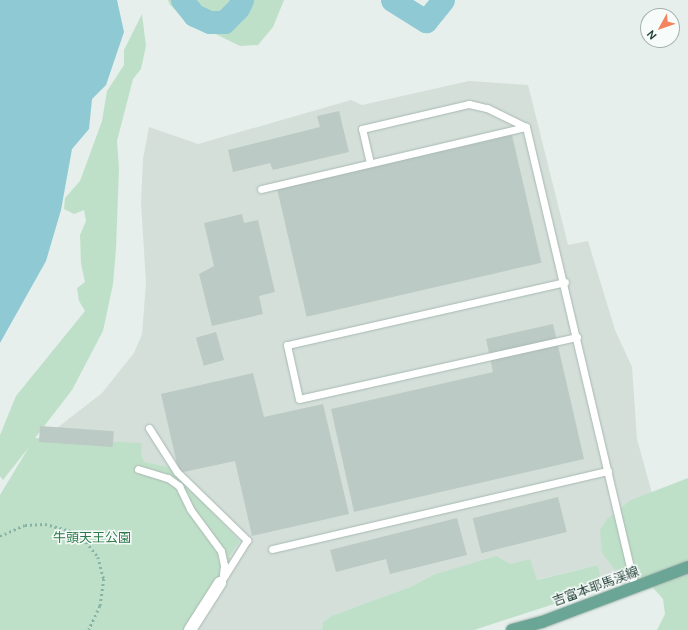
<!DOCTYPE html>
<html>
<head>
<meta charset="utf-8">
<style>
	body { margin:0 }
	#map { position:relative; width:688px; height:630px; overflow:hidden; background:#e6efeb; font-family:"DM Sans","Noto Sans JP",sans-serif }
	div>[style] { position:absolute }
	[style*='--x'] { left:calc(var(--x)*1px); top:calc(var(--y)*1px); width:calc(var(--w)*1px); rotate:calc(var(--a)*1deg) }
	.built>* { inset:0; background:#d4dfda }
	.green>* { inset:0; background:#bfe0c8 }
	.water>* { inset:0; background:#8ec9d4 }
	.river>* { height:23px; margin:-11.5px; padding:0 11.5px; transform-origin:11.5px; border-radius:11.5px; background:#8ec9d4 }
	.building>* { inset:0; background:#bbcac4; transform-origin:0 0 }
	.path>* { height:2.5px; margin-top:-1.25px; transform-origin:0; background:repeating-linear-gradient(90deg,#86b3a5 0 2px,transparent 0 5px) }
	.roads { filter:drop-shadow(0 0 1px #a8b8b2) drop-shadow(0 0 1px #a8b8b2) }
	.service>* { height:7px; margin:-3.5px; padding:0 3.5px; transform-origin:3.5px; border-radius:3.5px; background:#fff }
	.minor>* { height:12px; margin:-6px; padding:0 6px; transform-origin:6px; border-radius:6px; background:#fff }
	.primary>* { height:12px; margin:-6px; padding:0 6px; transform-origin:6px; border-radius:6px; background:#6aa596 }
	span { translate:-50% -50%; white-space:nowrap; text-align:center; line-height:1.15; -webkit-text-stroke:3px #f7fbf9; paint-order:stroke }
	.park-label { font-size:13px; color:#2d7a4b }
	.street-label { font-size:13px; color:#24423a }
	.north { position:absolute; left:640px; top:8px; width:40px; height:40px; box-sizing:border-box; background:#f7fbf9; border:1px solid #a3b1ad; border-radius:50%; rotate:230deg; font-size:11px; font-weight:700; line-height:16px; text-align:center; color:#24423a }
	.north::after { content:''; display:block; margin:auto; width:14px; height:18px; background:#f4845f; clip-path:polygon(50% 0,100% 100%,50% 72%,0 100%) }
</style>
</head>
<body>
<div id="map">
	<div class="built">
		<div style="clip-path:polygon(469px 81px,528px 85px,568px 245px,588px 241px,615px 330px,632px 367px,637px 439px,658px 515px,654px 566px,603px 588px,598px 565px,536px 580px,510px 564px,433px 575px,410px 587px,331px 616px,323px 622px,322px 630px,196px 630px,229px 557px,240px 541px,169px 467px,145px 462px,141px 455px,43px 439px,102px 393px,134px 353px,142px 334px,146px 283px,141px 203px,143px 159px,149px 127px,198px 144px,351px 100px,362px 105px)"></div>
	</div>
	<div class="green">
		<div style="clip-path:polygon(168px 0,284px 0,273px 27px,258px 45px,240px 46px,193px 23px,170px 5px)"></div>
		<div style="clip-path:polygon(142px 14px,146px 46px,141px 69px,133px 79px,117px 141px,119px 169px,116px 249px,113px 284px,103px 331px,72px 390px,35px 438px,142px 443px,141px 455px,145px 462px,169px 467px,240px 541px,229px 557px,235px 566px,196px 630px,0 630px,0 495px,29px 447px,3px 480px,0 476px,0 435px,16px 396px,85px 311px,79px 301px,77px 288px,85px 282px,81px 264px,80px 235px,86px 221px,84px 210px,74px 214px,64px 209px,65px 198px,80px 181px,102px 121px,107px 91px,124px 65px,124px 50px)"></div>
		<div style="clip-path:polygon(688px 478px,688px 630px,657px 630px,665px 614px,663px 599px,647px 581px,614px 569px,602px 553px,600px 530px,607px 519px,631px 500px)"></div>
		<div style="clip-path:polygon(496px 556px,510px 564px,530px 559px,537px 580px,598px 565px,603px 588px,474px 630px,322px 630px,323px 622px,331px 616px,410px 587px,433px 575px)"></div>
	</div>
	<div class="water">
		<div style="clip-path:polygon(0 0,117px 0,124px 32px,106px 85px,92px 99px,89px 129px,72px 149px,61px 210px,46px 261px,0 343px)"></div>
	</div>
	<div class="river">
		<div style="--x:182;--y:0;--w:19;--a:51"></div>
		<div style="--x:194;--y:15;--w:17;--a:24"></div>
		<div style="--x:210;--y:22;--w:14;--a:0"></div>
		<div style="--x:224;--y:22;--w:20;--a:-45"></div>
		<div style="--x:238;--y:8;--w:9;--a:-63"></div>
		<div style="--x:392;--y:0;--w:40;--a:32"></div>
		<div style="--x:426;--y:21;--w:27;--a:-51"></div>
	</div>
	<div class="building">
		<div style="clip-path:polygon(339px 111px,349px 152px,273px 170px,270px 163px,233px 172px,228px 150px,320px 127px,317px 116px)"></div>
		<div style="left:512px;top:135px;width:131px;height:241px;rotate:77deg"></div>
		<div style="clip-path:polygon(242px 214px,244px 223px,258px 220px,275px 292px,259px 296px,263px 314px,212px 326px,199px 274px,214px 266px,204px 223px)"></div>
		<div style="clip-path:polygon(553px 324px,584px 459px,354px 512px,331px 409px,493px 372px,486px 339px)"></div>
		<div style="left:216px;top:332px;width:29px;height:21px;rotate:74deg"></div>
		<div style="clip-path:polygon(253px 373px,264px 417px,323px 404px,349px 514px,252px 536px,235px 461px,179px 473px,161px 394px)"></div>
		<div style="left:40px;top:426px;width:74px;height:16px;rotate:4deg"></div>
		<div style="left:558px;top:497px;width:36px;height:88px;rotate:76deg"></div>
		<div style="clip-path:polygon(457px 518px,467px 555px,390px 574px,386px 559px,336px 572px,330px 550px)"></div>
	</div>
	<div class="path">
		<div style="--x:0;--y:536;--w:27;--a:-24"></div>
		<div style="--x:25;--y:525;--w:20;--a:-3"></div>
		<div style="--x:45;--y:524;--w:27;--a:15"></div>
		<div style="--x:71;--y:531;--w:19;--a:36"></div>
		<div style="--x:86;--y:542;--w:19;--a:51"></div>
		<div style="--x:98;--y:557;--w:23;--a:75"></div>
		<div style="--x:104;--y:579;--w:27;--a:98"></div>
		<div style="--x:100;--y:606;--w:26;--a:115"></div>
	</div>
	<div class="roads">
		<div class="service">
			<div style="--x:370;--y:163;--w:35;--a:-103"></div>
			<div style="--x:362;--y:129;--w:110;--a:-13.2"></div>
			<div style="--x:469;--y:104;--w:18;--a:13"></div>
			<div style="--x:487;--y:108;--w:43;--a:26"></div>
			<div style="--x:526;--y:127;--w:474;--a:76.7"></div>
			<div style="--x:261;--y:189;--w:272;--a:-13.2"></div>
			<div style="--x:565;--y:282;--w:285;--a:167.2"></div>
			<div style="--x:287;--y:345;--w:55;--a:77.5"></div>
			<div style="--x:299;--y:399;--w:285;--a:-12.6"></div>
			<div style="--x:149;--y:428;--w:52;--a:57.5"></div>
			<div style="--x:177;--y:472;--w:98;--a:44.2"></div>
			<div style="--x:247;--y:540;--w:51;--a:122.1"></div>
			<div style="--x:138;--y:469;--w:31;--a:17"></div>
			<div style="--x:168;--y:478;--w:14;--a:36"></div>
			<div style="--x:179;--y:486;--w:25;--a:64"></div>
			<div style="--x:190;--y:509;--w:52;--a:53.6"></div>
			<div style="--x:221;--y:551;--w:14;--a:78"></div>
			<div style="--x:224;--y:565;--w:10;--a:96"></div>
			<div style="--x:272;--y:549;--w:345;--a:-13.1"></div>
		</div>
		<div class="minor">
			<div style="--x:190;--y:630;--w:56;--a:-57.4"></div>
		</div>
		<div class="primary">
			<div style="--x:512;--y:630;--w:31;--a:-15"></div>
			<div style="--x:542;--y:622;--w:156;--a:-20.6"></div>
		</div>
	</div>
	<div class="park-label">
		<span style="left:92px;top:538px">牛頭天王公園</span>
	</div>
	<div class="street-label">
		<span style="left:596px;top:587px;rotate:-20deg">吉富本耶馬渓線</span>
	</div>
	<div class="north">N</div>
</div>
</body>
</html>
